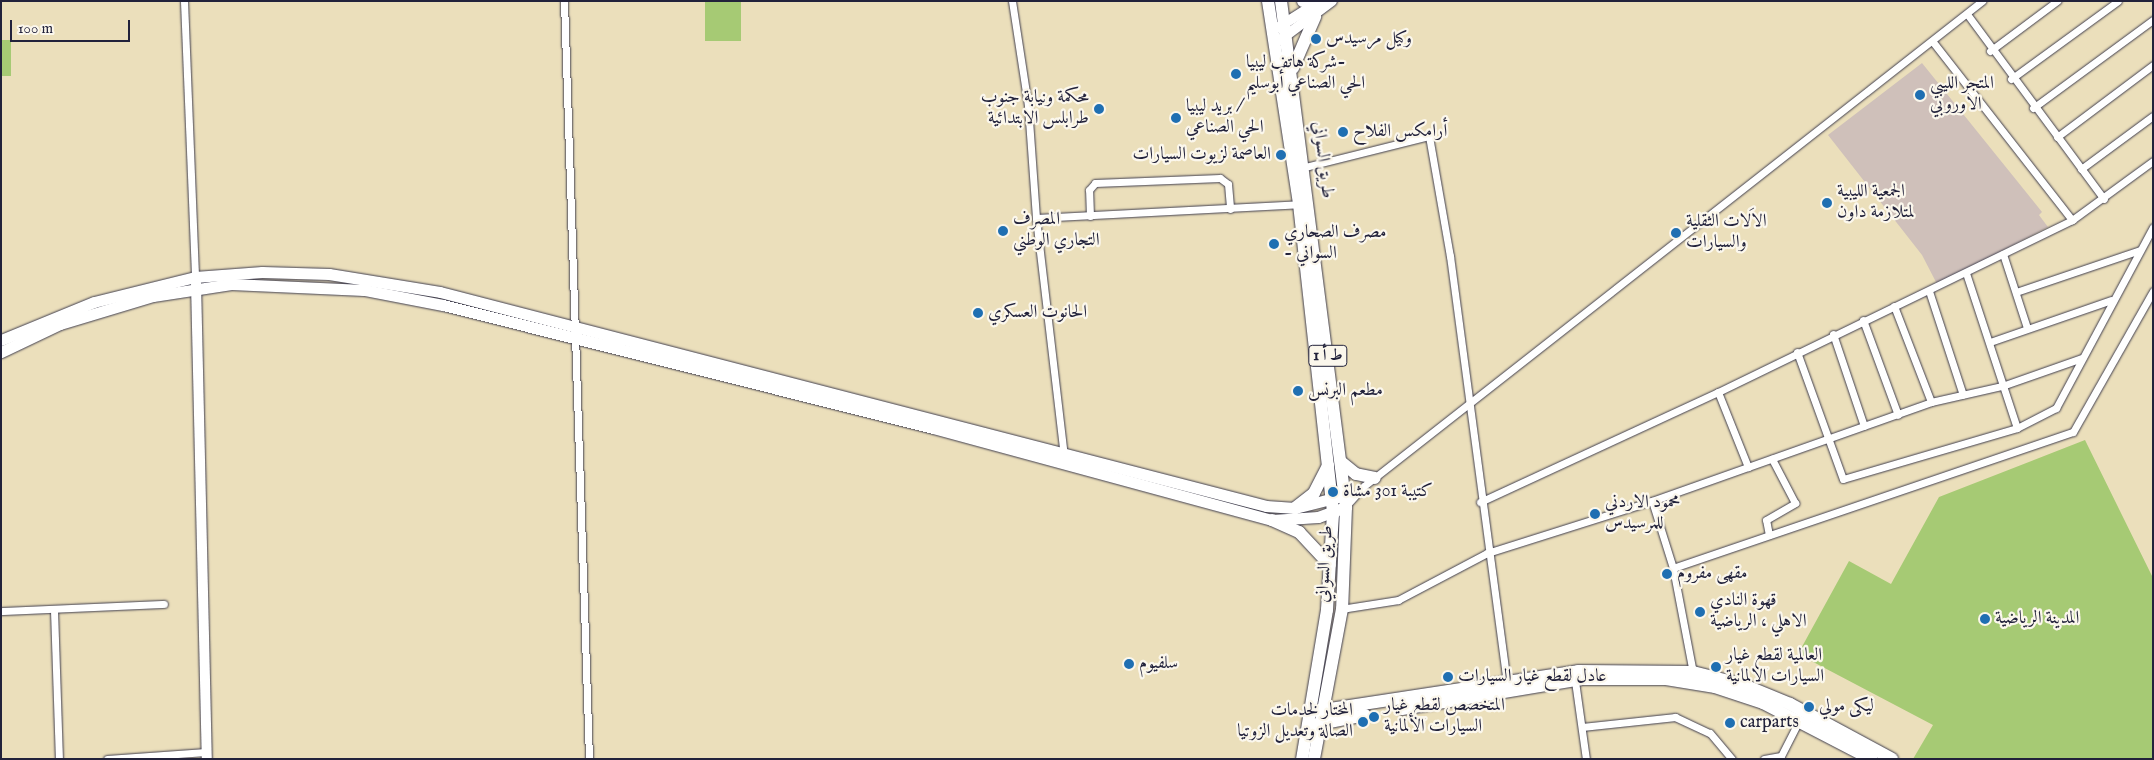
<!DOCTYPE html>
<html>
<head>
<meta charset="utf-8">
<style>
	body { margin:0 }
	#map { position:relative; width:2154px; height:760px; overflow:hidden; background:#ebdfbb; font-family:"IM FELL English",Amiri,serif }
	div>[style] { position:absolute }
	[style*='--x'] { left:calc(var(--x)*1px); top:calc(var(--y)*1px); width:calc(var(--w)*1px); rotate:calc(var(--a)*1deg) }
	.industrial>* { inset:0; background:#cfc0ba }
	.green>* { inset:0; background:#a6ca74; transform-origin:0 0 }
	.roads { filter:drop-shadow(0 0 1px #403e4e) drop-shadow(0 0 1px #403e4e) }
	.street>* { height:7px; margin:-3.5px; padding:0 3.5px; transform-origin:3.5px; border-radius:3.5px; background:#fff }
	.secondary>* { height:10px; margin:-5px; padding:0 5px; transform-origin:5px; border-radius:5px; background:#fff }
	.primary>* { height:11px; margin:-5.5px; padding:0 5.5px; transform-origin:5.5px; border-radius:5.5px; background:#fff }
	.highway>* { height:12px; margin:-6px; padding:0 6px; transform-origin:6px; border-radius:6px; background:#fff }
	.dots>* { width:14px; height:14px; translate:-50% -50%; box-sizing:border-box; border:2px solid #fbf7ec; border-radius:50% }
	span { translate:-50% -50%; white-space:nowrap; text-align:center; line-height:1.15; -webkit-text-stroke:4.5px #fbf7ec; paint-order:stroke }
	.shield-label span { padding:1px 4px; background:#fbf7ec; border:1px solid; border-radius:4px; -webkit-text-stroke-width:0 }
	.shield-label { font-size:16px; color:#22223b; font-weight:700 }
	.poi-label { font-size:18px; color:#22223b }
	.left { translate:0 -50%; text-align:left }
	.right { translate:-100% -50%; text-align:right }
	.street-label { font-size:18px; color:#22223b }
	.frame { position:absolute; inset:0; border:2px solid #22223b; pointer-events:none }
	.scale { position:absolute; left:10px; top:20px; width:120px; height:22px; box-sizing:border-box; border:2px solid #22223b; border-top:0; padding-left:6px; font-size:15px; line-height:18px; white-space:nowrap; color:#22223b; -webkit-text-stroke:4px #fbf7ec; paint-order:stroke }
</style>
</head>
<body>
<div id="map">
	<div class="industrial">
		<div style="clip-path:polygon(1922px 63px,2042px 212px,2039px 215px,2048px 227px,1937px 284px,1922px 255px,1828px 135px)"></div>
	</div>
	<div class="green">
		<div style="left:705px;top:1px;width:36px;height:40px"></div>
		<div style="left:1px;top:40px;width:10px;height:36px"></div>
		<div style="clip-path:polygon(2085px 440px,2153px 578px,2153px 759px,1913px 759px,1933px 725px,1798px 654px,1849px 561px,1891px 584px,1939px 497px)"></div>
	</div>
	<div class="roads">
		<div class="street">
			<div style="--x:184;--y:1;--w:276;--a:87.7"></div>
			<div style="--x:564;--y:1;--w:758;--a:88.11"></div>
			<div style="--x:1012;--y:1;--w:106;--a:81.3"></div>
			<div style="--x:1028;--y:106;--w:112;--a:85.9"></div>
			<div style="--x:1036;--y:218;--w:239;--a:83.3"></div>
			<div style="--x:1967;--y:14;--w:230;--a:53.5"></div>
			<div style="--x:1933;--y:42;--w:226;--a:52"></div>
			<div style="--x:1990;--y:51;--w:84;--a:-36.7"></div>
			<div style="--x:2011;--y:79;--w:132;--a:-36.1"></div>
			<div style="--x:2033;--y:108;--w:149;--a:-36.3"></div>
			<div style="--x:2057;--y:137;--w:120;--a:-36.9"></div>
			<div style="--x:1305;--y:167;--w:128;--a:-14"></div>
			<div style="--x:1429;--y:136;--w:122;--a:80.1"></div>
			<div style="--x:1450;--y:256;--w:432;--a:82.4"></div>
			<div style="--x:2081;--y:169;--w:89;--a:-36.4"></div>
			<div style="--x:1090;--y:216;--w:26;--a:-92"></div>
			<div style="--x:1089;--y:190;--w:9;--a:-49"></div>
			<div style="--x:1095;--y:183;--w:125;--a:-2.3"></div>
			<div style="--x:1220;--y:178;--w:10;--a:37"></div>
			<div style="--x:1228;--y:184;--w:25;--a:85"></div>
			<div style="--x:1036;--y:218;--w:263;--a:-3"></div>
			<div style="--x:2003;--y:254;--w:78;--a:72"></div>
			<div style="--x:1966;--y:273;--w:163;--a:71.8"></div>
			<div style="--x:1929;--y:291;--w:109;--a:71.9"></div>
			<div style="--x:2016;--y:292;--w:131;--a:-18.7"></div>
			<div style="--x:1894;--y:306;--w:103;--a:68.9"></div>
			<div style="--x:1863;--y:320;--w:101;--a:69.8"></div>
			<div style="--x:1833;--y:334;--w:97;--a:71.4"></div>
			<div style="--x:1990;--y:342;--w:128;--a:-19.1"></div>
			<div style="--x:1797;--y:352;--w:135;--a:70.1"></div>
			<div style="--x:1843;--y:479;--w:181;--a:-16.3"></div>
			<div style="--x:2017;--y:428;--w:44;--a:-27.1"></div>
			<div style="--x:2056;--y:408;--w:205;--a:-61.8"></div>
			<div style="--x:1718;--y:392;--w:81;--a:68.2"></div>
			<div style="--x:1652;--y:501;--w:70;--a:72.6"></div>
			<div style="--x:1673;--y:568;--w:107;--a:79.2"></div>
			<div style="--x:1480;--y:502;--w:262;--a:-24.8"></div>
			<div style="--x:1718;--y:392;--w:394;--a:-25.9"></div>
			<div style="--x:2072;--y:220;--w:100;--a:-36.1"></div>
			<div style="--x:1346;--y:506;--w:27;--a:-48"></div>
			<div style="--x:1364;--y:486;--w:786;--a:-38.12"></div>
			<div style="--x:1769;--y:535;--w:15;--a:-101"></div>
			<div style="--x:1766;--y:520;--w:34;--a:-30"></div>
			<div style="--x:1795;--y:503;--w:50;--a:-117.6"></div>
			<div style="--x:1673;--y:568;--w:422;--a:-18.8"></div>
			<div style="--x:2073;--y:432;--w:162;--a:-60.4"></div>
			<div style="--x:1341;--y:609;--w:58;--a:-9"></div>
			<div style="--x:1398;--y:600;--w:101;--a:-27.8"></div>
			<div style="--x:1487;--y:553;--w:173;--a:-17.5"></div>
			<div style="--x:1652;--y:501;--w:296;--a:-19.5"></div>
			<div style="--x:1931;--y:402;--w:73;--a:-12.7"></div>
			<div style="--x:2002;--y:386;--w:85;--a:-19.3"></div>
			<div style="--x:54;--y:610;--w:149;--a:88.1"></div>
			<div style="--x:1;--y:611;--w:163;--a:-2.5"></div>
			<div style="--x:1575;--y:681;--w:79;--a:82"></div>
			<div style="--x:1582;--y:727;--w:94;--a:-6.1"></div>
			<div style="--x:1675;--y:717;--w:38;--a:25"></div>
			<div style="--x:1710;--y:733;--w:34;--a:50"></div>
			<div style="--x:107;--y:759;--w:99;--a:-4"></div>
			<div style="--x:1764;--y:759;--w:17;--a:-10"></div>
			<div style="--x:1781;--y:756;--w:39;--a:-63"></div>
		</div>
		<div class="secondary">
			<div style="--x:1279;--y:27;--w:49;--a:-32.4"></div>
			<div style="--x:1280;--y:40;--w:65;--a:-36.9"></div>
			<div style="--x:196;--y:283;--w:476;--a:88.7"></div>
		</div>
		<div class="primary">
			<div style="--x:1;--y:340;--w:100;--a:-22.2"></div>
			<div style="--x:94;--y:302;--w:104;--a:-13.9"></div>
			<div style="--x:195;--y:277;--w:67;--a:-4.3"></div>
			<div style="--x:262;--y:272;--w:67;--a:1.7"></div>
			<div style="--x:329;--y:274;--w:112;--a:9.2"></div>
			<div style="--x:440;--y:292;--w:853;--a:14.52"></div>
			<div style="--x:1266;--y:506;--w:29;--a:4"></div>
			<div style="--x:1295;--y:508;--w:44;--a:-14.3"></div>
			<div style="--x:1;--y:352;--w:65;--a:-25.4"></div>
			<div style="--x:60;--y:324;--w:97;--a:-16.8"></div>
			<div style="--x:153;--y:296;--w:79;--a:-8.7"></div>
			<div style="--x:231;--y:284;--w:133;--a:2.6"></div>
			<div style="--x:364;--y:290;--w:80;--a:10.8"></div>
			<div style="--x:443;--y:305;--w:505;--a:14.09"></div>
			<div style="--x:933;--y:428;--w:351;--a:15.2"></div>
			<div style="--x:1272;--y:520;--w:46;--a:-3.7"></div>
			<div style="--x:1318;--y:517;--w:30;--a:-20"></div>
		</div>
		<div class="highway">
			<div style="--x:1268;--y:1;--w:205;--a:81.3"></div>
			<div style="--x:1299;--y:204;--w:312;--a:83.7"></div>
			<div style="--x:1333;--y:514;--w:96;--a:93.6"></div>
			<div style="--x:1327;--y:610;--w:151;--a:99.5"></div>
			<div style="--x:1281;--y:1;--w:510;--a:82.68"></div>
			<div style="--x:1346;--y:507;--w:102;--a:92.2"></div>
			<div style="--x:1342;--y:609;--w:153;--a:100.6"></div>
			<div style="--x:1303;--y:1;--w:16;--a:4"></div>
			<div style="--x:1293;--y:68;--w:56;--a:-66.7"></div>
			<div style="--x:1341;--y:462;--w:19;--a:39"></div>
			<div style="--x:1356;--y:474;--w:19;--a:12"></div>
			<div style="--x:1295;--y:508;--w:24;--a:-38"></div>
			<div style="--x:1314;--y:493;--w:31;--a:-63"></div>
			<div style="--x:1272;--y:520;--w:30;--a:24"></div>
			<div style="--x:1299;--y:532;--w:45;--a:46.8"></div>
			<div style="--x:1402;--y:709;--w:182;--a:-9.5"></div>
			<div style="--x:1582;--y:679;--w:84;--a:0"></div>
			<div style="--x:1666;--y:679;--w:50;--a:9.3"></div>
			<div style="--x:1715;--y:687;--w:51;--a:18.4"></div>
			<div style="--x:1763;--y:703;--w:122;--a:27.4"></div>
			<div style="--x:1317;--y:711;--w:264;--a:-8.7"></div>
			<div style="--x:1578;--y:671;--w:115;--a:0.5"></div>
			<div style="--x:1693;--y:672;--w:53;--a:14.3"></div>
			<div style="--x:1744;--y:685;--w:50;--a:22.4"></div>
			<div style="--x:1790;--y:704;--w:116;--a:28.3"></div>
			<div style="--x:1314;--y:725;--w:52;--a:-11.1"></div>
		</div>
	</div>
	<div class="dots">
		<div style="left:1316px;top:39px;background:#1f6fb2"></div>
		<div style="left:1236px;top:74px;background:#1f6fb2"></div>
		<div style="left:1920px;top:95px;background:#1f6fb2"></div>
		<div style="left:1099px;top:109px;background:#1f6fb2"></div>
		<div style="left:1176px;top:118px;background:#1f6fb2"></div>
		<div style="left:1343px;top:132px;background:#1f6fb2"></div>
		<div style="left:1281px;top:155px;background:#1f6fb2"></div>
		<div style="left:1827px;top:203px;background:#1f6fb2"></div>
		<div style="left:1003px;top:231px;background:#1f6fb2"></div>
		<div style="left:1676px;top:233px;background:#1f6fb2"></div>
		<div style="left:1274px;top:244px;background:#1f6fb2"></div>
		<div style="left:978px;top:313px;background:#1f6fb2"></div>
		<div style="left:1298px;top:391px;background:#1f6fb2"></div>
		<div style="left:1333px;top:492px;background:#1f6fb2"></div>
		<div style="left:1595px;top:514px;background:#1f6fb2"></div>
		<div style="left:1667px;top:574px;background:#1f6fb2"></div>
		<div style="left:1700px;top:612px;background:#1f6fb2"></div>
		<div style="left:1985px;top:619px;background:#1f6fb2"></div>
		<div style="left:1129px;top:664px;background:#1f6fb2"></div>
		<div style="left:1716px;top:667px;background:#1f6fb2"></div>
		<div style="left:1448px;top:677px;background:#1f6fb2"></div>
		<div style="left:1809px;top:707px;background:#1f6fb2"></div>
		<div style="left:1374px;top:717px;background:#1f6fb2"></div>
		<div style="left:1363px;top:722px;background:#1f6fb2"></div>
		<div style="left:1730px;top:723px;background:#1f6fb2"></div>
	</div>
	<div class="shield-label">
		<span style="left:1328px;top:356px">ط أ 1</span>
	</div>
	<div class="poi-label">
		<span class="left" style="left:1326px;top:39px">وكيل مرسيدس</span>
		<span class="left" style="left:1246px;top:74px">شركة هاتف ليبيا-<br>الحي الصناعي أبوسليم</span>
		<span class="left" style="left:1930px;top:95px">المتجر الليبي<br>الاوروبي</span>
		<span class="right" style="left:1089px;top:109px">محكمة ونيابة جنوب<br>طرابلس الابتدائية</span>
		<span class="left" style="left:1186px;top:118px">بريد ليبيا /<br>الحي الصناعي</span>
		<span class="left" style="left:1353px;top:132px">أرامكس الفلاح</span>
		<span class="right" style="left:1271px;top:155px">العاصمة لزيوت السيارات</span>
		<span class="left" style="left:1837px;top:203px">الجمعية الليبية<br>لمتلازمة داون</span>
		<span class="left" style="left:1013px;top:231px">المصرف<br>التجاري الوطني</span>
		<span class="left" style="left:1686px;top:233px">الاَلات الثقلية<br>والسيارات</span>
		<span class="left" style="left:1284px;top:244px">مصرف الصحاري<br>- السواني</span>
		<span class="left" style="left:988px;top:313px">الحانوت العسكري</span>
		<span class="left" style="left:1308px;top:391px">مطعم البرنس</span>
		<span class="left" style="left:1343px;top:492px">كتيبة 301 مشاة</span>
		<span class="left" style="left:1605px;top:514px">محمود الاردني<br>للمرسيدس</span>
		<span class="left" style="left:1677px;top:574px">مقهى مفروم</span>
		<span class="left" style="left:1710px;top:612px">قهوة النادي<br>الاهلي ، الرياضية</span>
		<span class="left" style="left:1995px;top:619px">المدينة الرياضية</span>
		<span class="left" style="left:1726px;top:667px">العالمية لقطع غيار<br>السيارات الالمانية</span>
		<span class="left" style="left:1139px;top:664px">سلفيوم</span>
		<span class="left" style="left:1458px;top:677px">عادل لقطع غيار السيارات</span>
		<span class="left" style="left:1384px;top:717px">المتخصص لقطع غيار<br>السيارات الألمانية</span>
		<span class="left" style="left:1819px;top:707px">ليكى مولي</span>
		<span class="right" style="left:1353px;top:722px">المختار لخدمات<br>الصالة وتعديل الزوتيا</span>
		<span class="left" style="left:1740px;top:723px">carparts</span>
	</div>
	<div class="street-label">
		<span style="left:1322px;top:160px;rotate:83deg">طريق السواني</span>
		<span style="left:1326px;top:564px;rotate:-87deg">طريق السواني</span>
	</div>
	<div class="frame"></div>
	<div class="scale">100 m</div>
</div>
</body>
</html>
